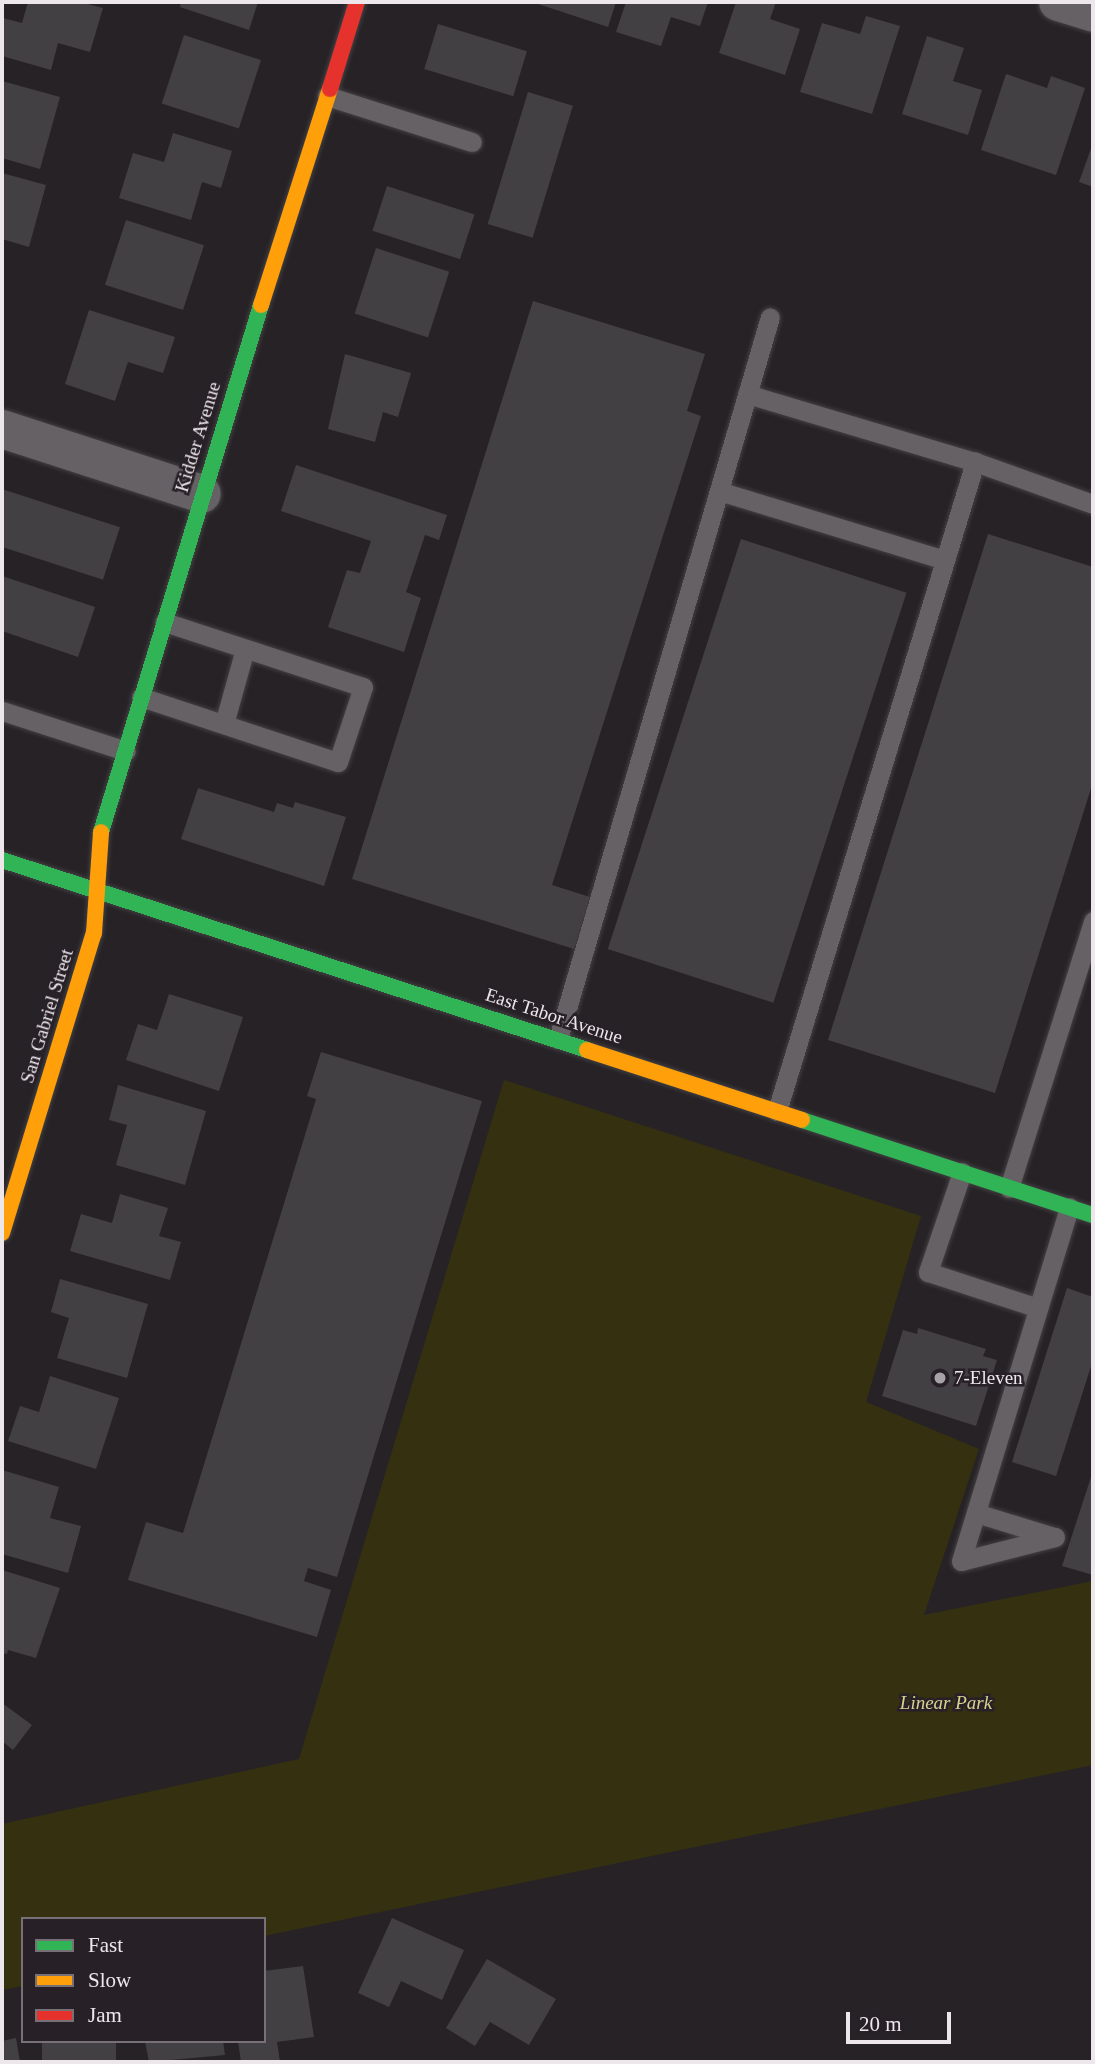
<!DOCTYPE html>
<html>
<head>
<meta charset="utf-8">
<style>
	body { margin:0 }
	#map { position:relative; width:1095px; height:2064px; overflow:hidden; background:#262226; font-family:Georgia,serif }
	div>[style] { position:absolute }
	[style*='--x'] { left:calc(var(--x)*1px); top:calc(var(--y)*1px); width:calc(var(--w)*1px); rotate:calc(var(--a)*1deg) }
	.green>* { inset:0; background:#353110 }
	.building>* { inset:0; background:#434043; transform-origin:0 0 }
	.roads { filter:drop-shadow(0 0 2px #434043) drop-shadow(0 0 2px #434043) }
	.lane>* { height:19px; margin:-9.5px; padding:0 9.5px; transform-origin:9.5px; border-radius:9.5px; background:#656164 }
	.street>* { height:38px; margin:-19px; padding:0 19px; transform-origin:19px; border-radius:19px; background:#656164 }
	.fast>* { height:16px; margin:-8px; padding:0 8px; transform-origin:8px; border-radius:8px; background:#30b455 }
	.slow>* { height:16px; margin:-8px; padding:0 8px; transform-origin:8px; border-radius:8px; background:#ff9f0a }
	.jam>* { height:16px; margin:-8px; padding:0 8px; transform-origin:8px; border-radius:8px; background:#e5322d }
	.dots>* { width:19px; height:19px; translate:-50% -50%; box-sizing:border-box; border:4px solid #282027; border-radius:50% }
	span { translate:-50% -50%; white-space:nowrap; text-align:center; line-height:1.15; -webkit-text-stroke:5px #282027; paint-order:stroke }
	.street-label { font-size:19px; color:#ede7ec }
	.poi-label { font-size:19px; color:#ede7ec }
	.left { translate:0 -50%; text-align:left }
	.park-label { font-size:19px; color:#d9d28f; font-style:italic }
	.frame { position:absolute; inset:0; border:4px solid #ede7ec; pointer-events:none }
	.legend { position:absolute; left:21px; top:1917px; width:245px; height:126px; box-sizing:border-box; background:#282027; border:2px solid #777076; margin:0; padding:9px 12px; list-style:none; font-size:21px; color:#ede7ec }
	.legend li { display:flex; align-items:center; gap:14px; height:35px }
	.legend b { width:35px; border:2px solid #777076 }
	.scale { position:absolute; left:846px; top:2012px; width:105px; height:32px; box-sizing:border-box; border:4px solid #ede7ec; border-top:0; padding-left:9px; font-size:21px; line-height:24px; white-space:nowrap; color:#ede7ec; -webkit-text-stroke:5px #282027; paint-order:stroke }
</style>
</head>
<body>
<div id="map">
	<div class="green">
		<div style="clip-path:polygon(504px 1080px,921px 1216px,866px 1402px,979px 1449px,924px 1615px,1093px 1581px,1093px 1765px,264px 1936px,264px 1919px,23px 1919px,23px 1986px,2px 1990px,2px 1824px,299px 1759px)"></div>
	</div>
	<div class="building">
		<div style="clip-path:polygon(28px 2px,80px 2px,103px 8px,90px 52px,58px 43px,51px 70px,2px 56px,3px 18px,22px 23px)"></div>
		<div style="clip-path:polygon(181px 2px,258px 2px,249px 30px,180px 7px)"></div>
		<div style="clip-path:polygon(532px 2px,616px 2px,608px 27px)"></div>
		<div style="clip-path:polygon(626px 2px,708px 2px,700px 26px,671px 17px,661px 46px,616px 32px)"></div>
		<div style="clip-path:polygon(736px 2px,776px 2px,770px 19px,800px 29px,785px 75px,719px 53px)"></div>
		<div style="clip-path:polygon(866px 16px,900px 26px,872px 114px,800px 92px,822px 23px,860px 34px)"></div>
		<div style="left:438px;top:24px;width:93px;height:47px;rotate:17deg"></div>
		<div style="left:184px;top:35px;width:81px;height:72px;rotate:18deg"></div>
		<div style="clip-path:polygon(927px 36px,964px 48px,953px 81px,982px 90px,968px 135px,902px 114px)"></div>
		<div style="clip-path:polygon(1006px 74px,1047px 88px,1051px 76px,1085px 88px,1056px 175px,981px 150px)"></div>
		<div style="clip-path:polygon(2px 81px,60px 97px,40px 169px,2px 158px)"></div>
		<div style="left:528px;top:92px;width:47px;height:138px;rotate:17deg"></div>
		<div style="clip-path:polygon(173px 133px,232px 151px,221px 188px,202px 182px,191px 220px,119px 198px,133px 153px,164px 162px)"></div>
		<div style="clip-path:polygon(1093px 143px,1093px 187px,1079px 182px)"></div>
		<div style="clip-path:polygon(2px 173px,46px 185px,29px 247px,2px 239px)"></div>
		<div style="left:387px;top:186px;width:92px;height:47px;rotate:18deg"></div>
		<div style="left:126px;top:220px;width:82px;height:68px;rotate:18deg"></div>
		<div style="left:376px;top:248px;width:77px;height:69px;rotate:18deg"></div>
		<div style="clip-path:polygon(533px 301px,705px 354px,687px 411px,701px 416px,552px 885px,590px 897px,574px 949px,352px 879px)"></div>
		<div style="clip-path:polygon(89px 310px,175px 337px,163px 373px,128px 362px,115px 401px,65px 384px)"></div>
		<div style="clip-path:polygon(345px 354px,411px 373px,398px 417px,383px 412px,375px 442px,328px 429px)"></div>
		<div style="clip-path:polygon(296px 465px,447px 515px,439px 540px,425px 535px,406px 592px,421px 598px,404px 652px,328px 627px,347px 570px,360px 573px,371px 541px,281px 511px)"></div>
		<div style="left:2px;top:489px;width:124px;height:55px;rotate:18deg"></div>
		<div style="clip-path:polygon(988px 534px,1093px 567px,1093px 782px,995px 1093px,828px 1040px)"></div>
		<div style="left:741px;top:539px;width:174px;height:431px;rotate:18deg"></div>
		<div style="clip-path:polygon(2px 576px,95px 607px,78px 657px,2px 631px)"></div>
		<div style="clip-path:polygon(198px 788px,274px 812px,277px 803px,293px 808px,295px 802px,346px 817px,324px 886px,181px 839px)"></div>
		<div style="clip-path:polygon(169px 994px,243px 1017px,219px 1091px,126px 1060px,138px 1024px,157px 1030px)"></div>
		<div style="clip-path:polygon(321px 1052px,482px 1101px,337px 1577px,308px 1568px,304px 1581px,331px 1590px,317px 1637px,128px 1580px,146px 1522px,183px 1533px,316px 1099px,307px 1096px)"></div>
		<div style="clip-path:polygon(118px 1085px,206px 1111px,185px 1185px,116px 1165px,127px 1125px,109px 1120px)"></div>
		<div style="clip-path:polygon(120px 1194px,168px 1208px,159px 1236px,181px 1242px,170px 1280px,70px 1251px,81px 1214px,112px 1223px)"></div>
		<div style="clip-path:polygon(60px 1279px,148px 1304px,127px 1378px,57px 1358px,69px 1318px,51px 1312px)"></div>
		<div style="clip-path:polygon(1067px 1288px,1093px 1297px,1093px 1360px,1056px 1476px,1012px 1462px)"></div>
		<div style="clip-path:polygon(918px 1328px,986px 1349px,983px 1356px,997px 1360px,976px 1426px,882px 1396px,903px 1330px,917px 1334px)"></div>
		<div style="clip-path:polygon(50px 1376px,119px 1398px,96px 1469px,8px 1441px,20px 1406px,39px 1412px)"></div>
		<div style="clip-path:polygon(2px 1470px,59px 1487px,50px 1518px,81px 1526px,68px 1573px,2px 1554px)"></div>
		<div style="clip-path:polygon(1093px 1471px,1093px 1575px,1062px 1566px)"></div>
		<div style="clip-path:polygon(2px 1570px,60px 1588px,36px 1658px,8px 1650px,7px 1654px,2px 1653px)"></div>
		<div style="clip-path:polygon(2px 1703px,32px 1725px,13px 1750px,2px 1741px)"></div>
		<div style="clip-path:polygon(392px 1918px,464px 1950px,442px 2000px,401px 1981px,389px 2007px,358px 1993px)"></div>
		<div style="clip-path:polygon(487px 1959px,556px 1999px,529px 2045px,490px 2022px,475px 2046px,446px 2028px)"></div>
		<div style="clip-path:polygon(303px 1966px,314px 2037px,277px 2042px,280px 2062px,241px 2062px,238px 2041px,264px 2041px,264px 1971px)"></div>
		<div style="clip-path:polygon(16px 2038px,20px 2062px,2px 2062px,2px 2041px)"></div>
		<div style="left:42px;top:2041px;width:74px;height:21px"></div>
		<div style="clip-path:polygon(145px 2041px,223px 2041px,225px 2055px,149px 2062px)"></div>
	</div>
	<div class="roads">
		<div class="lane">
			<div style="--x:327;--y:96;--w:152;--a:17.6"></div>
			<div style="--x:747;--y:394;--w:238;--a:16.6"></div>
			<div style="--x:975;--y:462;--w:125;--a:19.6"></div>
			<div style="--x:719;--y:491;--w:236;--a:17"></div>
			<div style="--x:141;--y:697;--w:207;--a:18.3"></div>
			<div style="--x:338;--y:762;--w:79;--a:-71.6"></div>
			<div style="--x:363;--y:687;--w:209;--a:-161.9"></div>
			<div style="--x:2;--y:711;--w:130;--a:17.9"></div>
			<div style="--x:224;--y:724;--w:78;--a:-74.4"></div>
			<div style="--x:558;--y:1039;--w:752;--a:-73.64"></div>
			<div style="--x:777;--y:1111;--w:679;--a:-73.03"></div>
			<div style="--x:962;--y:1172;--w:106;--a:108.8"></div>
			<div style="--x:928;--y:1272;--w:116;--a:18.1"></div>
			<div style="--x:1009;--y:1188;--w:280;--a:-72.5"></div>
			<div style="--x:976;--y:1513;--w:82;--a:17.1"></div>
			<div style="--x:961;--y:1561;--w:370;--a:-73"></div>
			<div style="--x:961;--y:1561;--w:97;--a:-14.3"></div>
		</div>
		<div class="street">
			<div style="--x:1058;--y:2;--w:37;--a:17"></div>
			<div style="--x:2;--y:429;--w:210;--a:18"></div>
		</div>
		<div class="fast">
			<div style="--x:101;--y:832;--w:551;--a:-73.11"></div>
			<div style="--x:2;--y:860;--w:615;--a:17.99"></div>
			<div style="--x:802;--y:1120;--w:306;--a:18.1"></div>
		</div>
		<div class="slow">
			<div style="--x:261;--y:305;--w:227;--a:-72.3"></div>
			<div style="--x:587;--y:1050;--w:226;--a:18"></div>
			<div style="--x:2;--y:1233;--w:314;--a:-73"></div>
			<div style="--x:94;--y:933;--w:101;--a:-86"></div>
		</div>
		<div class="jam">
			<div style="--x:330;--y:89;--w:91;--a:-72.8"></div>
		</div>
	</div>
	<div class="dots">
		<div style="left:940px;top:1378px;background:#a7a2a7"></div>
	</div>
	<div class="street-label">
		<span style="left:198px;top:437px;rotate:-73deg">Kidder Avenue</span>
		<span style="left:47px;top:1016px;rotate:-73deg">San Gabriel Street</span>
		<span style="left:554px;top:1016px;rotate:18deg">East Tabor Avenue</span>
	</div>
	<div class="poi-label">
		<span class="left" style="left:954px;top:1378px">7-Eleven</span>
	</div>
	<div class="park-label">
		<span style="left:946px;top:1703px">Linear Park</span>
	</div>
	<div class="frame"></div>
	<ul class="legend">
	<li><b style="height:9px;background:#30b455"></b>Fast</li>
	<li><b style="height:9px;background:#ff9f0a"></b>Slow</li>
	<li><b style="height:9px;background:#e5322d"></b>Jam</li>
	</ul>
	<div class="scale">20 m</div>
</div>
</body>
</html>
